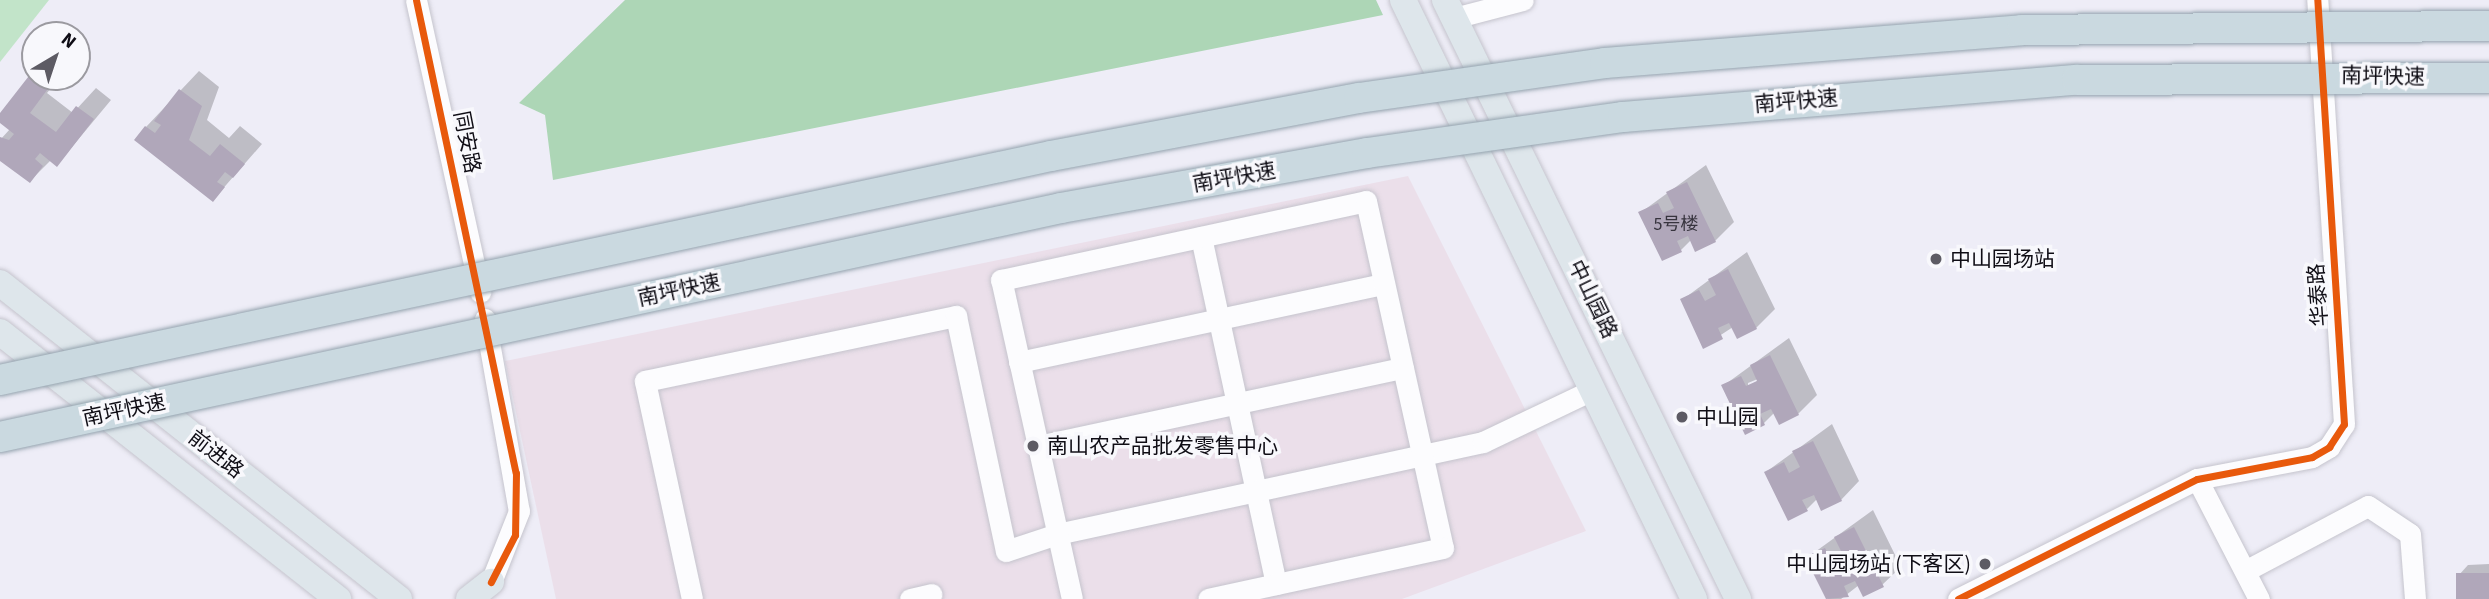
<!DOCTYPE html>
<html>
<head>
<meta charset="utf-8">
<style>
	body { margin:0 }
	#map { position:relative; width:2489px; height:599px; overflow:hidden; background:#eeedf7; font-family:"Source Sans 3","Noto Sans SC",sans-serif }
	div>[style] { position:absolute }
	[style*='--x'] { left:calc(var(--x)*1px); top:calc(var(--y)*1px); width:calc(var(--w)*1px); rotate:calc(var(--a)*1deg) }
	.commercial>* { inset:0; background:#ebdfea }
	.green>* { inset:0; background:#c2e4c9 }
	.forest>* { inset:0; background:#add6b6 }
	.shadow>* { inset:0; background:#0003 }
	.building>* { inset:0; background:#b0a7ba; transform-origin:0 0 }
	.roads { filter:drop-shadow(0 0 2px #c5c4cd) drop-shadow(0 0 2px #c5c4cd) }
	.minor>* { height:21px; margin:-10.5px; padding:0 10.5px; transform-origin:10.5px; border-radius:10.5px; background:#fcfcfe }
	.major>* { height:26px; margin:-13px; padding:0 13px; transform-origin:13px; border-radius:13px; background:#dee6eb }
	.bridges { filter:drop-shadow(0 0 2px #94a3ae) drop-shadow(0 0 2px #94a3ae) }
	.highway-bridge>* { height:30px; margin:-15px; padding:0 15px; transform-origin:15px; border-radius:15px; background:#cad9e0 }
	.cycleway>* { height:7px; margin:-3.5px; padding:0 3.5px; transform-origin:3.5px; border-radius:3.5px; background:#e8590c }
	.dots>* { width:19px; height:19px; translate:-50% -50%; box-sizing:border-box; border:4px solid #f8f8fc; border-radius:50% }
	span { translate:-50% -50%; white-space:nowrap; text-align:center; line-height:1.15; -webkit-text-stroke:7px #f8f8fc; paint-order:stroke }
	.number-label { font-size:18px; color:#37343e }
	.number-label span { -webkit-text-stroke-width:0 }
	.street-label { font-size:21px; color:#0f0d15 }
	.poi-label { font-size:21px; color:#0f0d15 }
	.left { translate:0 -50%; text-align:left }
	.right { translate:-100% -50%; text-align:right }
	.north { position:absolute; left:21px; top:21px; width:70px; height:70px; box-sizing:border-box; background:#f8f8fc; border:2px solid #9b9aa0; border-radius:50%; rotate:39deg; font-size:19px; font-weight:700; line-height:28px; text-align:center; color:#0f0d15 }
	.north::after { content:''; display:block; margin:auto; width:24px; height:32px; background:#5d5b64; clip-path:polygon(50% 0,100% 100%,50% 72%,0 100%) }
</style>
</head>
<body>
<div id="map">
	<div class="commercial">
		<div style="clip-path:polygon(1408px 176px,1586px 531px,1402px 599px,556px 599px,505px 361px)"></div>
	</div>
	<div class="green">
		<div style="clip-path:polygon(0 0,49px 0,0 62px)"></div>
	</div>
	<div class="forest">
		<div style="clip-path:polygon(625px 0,1376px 0,1383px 15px,553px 180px,545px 115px,519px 103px)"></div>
	</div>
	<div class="shadow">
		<div style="clip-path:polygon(35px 71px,35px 77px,60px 77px,47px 93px,73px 113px,96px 88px,111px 100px,57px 165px,51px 160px,30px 181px,0 159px,0 140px,10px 129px,0 116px)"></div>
		<div style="clip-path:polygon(199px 71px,219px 87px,207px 120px,229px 138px,240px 126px,262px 144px,213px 200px,146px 127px)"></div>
		<div style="clip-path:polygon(1706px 165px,1734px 222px,1715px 241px,1691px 240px,1681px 250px,1640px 213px)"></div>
		<div style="clip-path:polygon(1747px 252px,1775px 309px,1756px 328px,1738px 337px,1733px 327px,1704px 346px,1682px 300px)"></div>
		<div style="clip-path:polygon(evenodd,1789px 338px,1817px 395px,1798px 414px,1780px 422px,1775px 412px,1764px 423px,1723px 386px,1789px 338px,1765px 376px,1748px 387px,1748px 383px,1765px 376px)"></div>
		<div style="clip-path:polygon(1832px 424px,1859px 481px,1841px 500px,1817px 499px,1807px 509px,1766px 472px)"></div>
		<div style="clip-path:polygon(1873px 510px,1901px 567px,1882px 585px,1859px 585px,1841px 599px,1828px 599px,1808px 557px)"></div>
		<div style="clip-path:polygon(2489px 564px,2489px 599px,2459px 599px,2458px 576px,2468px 565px)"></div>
	</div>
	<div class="building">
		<div style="clip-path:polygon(32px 72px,50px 86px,30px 113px,56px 132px,76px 106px,94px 119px,57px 167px,40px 153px,35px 159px,43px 166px,30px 183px,0 161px,0 137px,9px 140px,14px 134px,0 123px,0 113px)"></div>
		<div style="clip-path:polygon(179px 89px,202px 106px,189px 140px,210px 156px,220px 144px,245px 164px,233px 178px,225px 172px,217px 182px,225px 187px,213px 202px,134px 140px,145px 126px,155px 133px,161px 125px,154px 121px)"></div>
		<div style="clip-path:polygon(1687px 182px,1716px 242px,1695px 252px,1688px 236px,1677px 241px,1682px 252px,1662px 261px,1638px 212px,1658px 203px,1663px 213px,1674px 208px,1666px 192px)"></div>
		<div style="clip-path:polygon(1728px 269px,1757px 329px,1737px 339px,1729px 323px,1718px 328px,1723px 339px,1703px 349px,1680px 299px,1699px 290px,1705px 301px,1716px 295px,1708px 279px)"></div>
		<div style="clip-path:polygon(1770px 355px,1799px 415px,1779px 425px,1771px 409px,1760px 414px,1765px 425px,1745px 435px,1721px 385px,1741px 376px,1746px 386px,1757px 381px,1750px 365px)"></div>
		<div style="clip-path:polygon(1813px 441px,1842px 501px,1821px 511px,1814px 495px,1802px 500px,1808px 511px,1788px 521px,1764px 472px,1784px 462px,1789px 473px,1800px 467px,1792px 451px)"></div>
		<div style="clip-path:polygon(1854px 527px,1884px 587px,1863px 597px,1855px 581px,1844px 586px,1849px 597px,1826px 599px,1805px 557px,1825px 548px,1830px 558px,1842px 553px,1834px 537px)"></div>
		<div style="left:2489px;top:573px;width:26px;height:33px;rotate:90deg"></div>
	</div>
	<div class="roads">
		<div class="minor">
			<div style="--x:416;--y:0;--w:299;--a:77.6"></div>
			<div style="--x:1454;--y:18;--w:71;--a:-14.6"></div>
			<div style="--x:1201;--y:237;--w:355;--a:77.8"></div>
			<div style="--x:485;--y:319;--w:195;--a:80"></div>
			<div style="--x:519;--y:511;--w:76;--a:111.5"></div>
			<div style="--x:1019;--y:362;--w:373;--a:-12.1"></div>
			<div style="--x:1038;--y:446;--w:373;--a:-12.1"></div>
			<div style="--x:2197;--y:479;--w:135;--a:62.7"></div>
			<div style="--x:2245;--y:571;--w:139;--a:-27.9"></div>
			<div style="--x:2368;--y:506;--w:50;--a:33.7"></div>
			<div style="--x:2410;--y:534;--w:65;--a:85.6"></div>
			<div style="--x:692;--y:599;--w:223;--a:-102.2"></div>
			<div style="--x:645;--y:381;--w:318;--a:-11.8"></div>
			<div style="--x:956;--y:316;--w:240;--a:78"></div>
			<div style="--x:1006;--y:551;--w:54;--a:-18.4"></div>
			<div style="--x:1057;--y:534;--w:436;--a:-12.2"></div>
			<div style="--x:1483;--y:442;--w:121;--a:-25.5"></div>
			<div style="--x:910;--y:599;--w:22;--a:-13"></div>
			<div style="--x:1072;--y:599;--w:327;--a:-102.5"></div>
			<div style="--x:1001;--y:280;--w:373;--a:-12.2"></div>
			<div style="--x:1366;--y:201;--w:355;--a:77.5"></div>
			<div style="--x:1443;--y:548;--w:240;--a:167.8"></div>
			<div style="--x:1958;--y:599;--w:267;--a:-26.7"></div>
			<div style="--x:2197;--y:479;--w:117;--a:-10.8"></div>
			<div style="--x:2312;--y:457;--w:20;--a:-30"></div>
			<div style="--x:2329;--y:447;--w:27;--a:-57"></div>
			<div style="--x:2344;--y:424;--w:425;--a:-93.6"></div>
		</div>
		<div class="major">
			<div style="--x:1403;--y:0;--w:666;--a:64.09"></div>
			<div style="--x:1445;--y:0;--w:667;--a:63.93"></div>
			<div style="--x:0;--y:283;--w:509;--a:38.38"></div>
			<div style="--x:0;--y:332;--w:431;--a:38.3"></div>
			<div style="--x:469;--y:599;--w:28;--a:-38"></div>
		</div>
	</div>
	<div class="bridges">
		<div class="highway-bridge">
			<div style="--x:0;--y:380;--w:1075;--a:-12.03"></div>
			<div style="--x:1051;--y:156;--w:313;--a:-10.7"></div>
			<div style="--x:1359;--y:98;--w:248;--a:-8.1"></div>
			<div style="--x:1605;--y:63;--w:418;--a:-4.5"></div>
			<div style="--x:2022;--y:30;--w:467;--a:-0.5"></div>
			<div style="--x:0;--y:437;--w:1085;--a:-12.18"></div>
			<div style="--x:1061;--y:208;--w:311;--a:-10.2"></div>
			<div style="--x:1367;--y:153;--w:259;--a:-8"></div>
			<div style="--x:1623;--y:117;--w:456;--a:-4.7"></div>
			<div style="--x:2077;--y:80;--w:412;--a:-0.3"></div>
		</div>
	</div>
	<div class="cycleway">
		<div style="--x:416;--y:0;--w:483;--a:78.1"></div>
		<div style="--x:516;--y:473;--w:62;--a:90.9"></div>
		<div style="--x:515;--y:535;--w:53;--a:117.1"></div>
		<div style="--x:1958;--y:599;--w:267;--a:-26.7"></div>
		<div style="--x:2197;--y:479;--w:117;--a:-10.8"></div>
		<div style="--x:2312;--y:457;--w:20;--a:-30"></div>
		<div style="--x:2329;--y:447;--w:27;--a:-57"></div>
		<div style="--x:2344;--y:424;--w:425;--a:-93.6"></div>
	</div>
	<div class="dots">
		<div style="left:1936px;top:259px;background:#5d5b64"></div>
		<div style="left:1682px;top:417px;background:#5d5b64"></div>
		<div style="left:1033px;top:446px;background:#5d5b64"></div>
		<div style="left:1985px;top:564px;background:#5d5b64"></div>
	</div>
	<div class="number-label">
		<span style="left:1676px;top:225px">5号楼</span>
	</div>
	<div class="street-label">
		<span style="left:2383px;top:76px;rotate:1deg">南坪快速</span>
		<span style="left:1796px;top:101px;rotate:-5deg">南坪快速</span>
		<span style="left:467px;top:142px;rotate:79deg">同安路</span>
		<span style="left:1234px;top:177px;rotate:-10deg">南坪快速</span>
		<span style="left:679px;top:290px;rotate:-12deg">南坪快速</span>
		<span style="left:2318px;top:295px;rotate:-94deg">华泰路</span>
		<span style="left:1593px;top:299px;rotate:64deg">中山园路</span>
		<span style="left:124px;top:410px;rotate:-12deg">南坪快速</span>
		<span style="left:216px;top:454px;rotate:38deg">前进路</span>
	</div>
	<div class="poi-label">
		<span class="left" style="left:1950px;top:259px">中山园场站</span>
		<span class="left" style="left:1696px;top:417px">中山园</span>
		<span class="left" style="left:1047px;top:446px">南山农产品批发零售中心</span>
		<span class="right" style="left:1971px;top:564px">中山园场站 (下客区)</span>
	</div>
	<div class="north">N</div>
</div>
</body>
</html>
